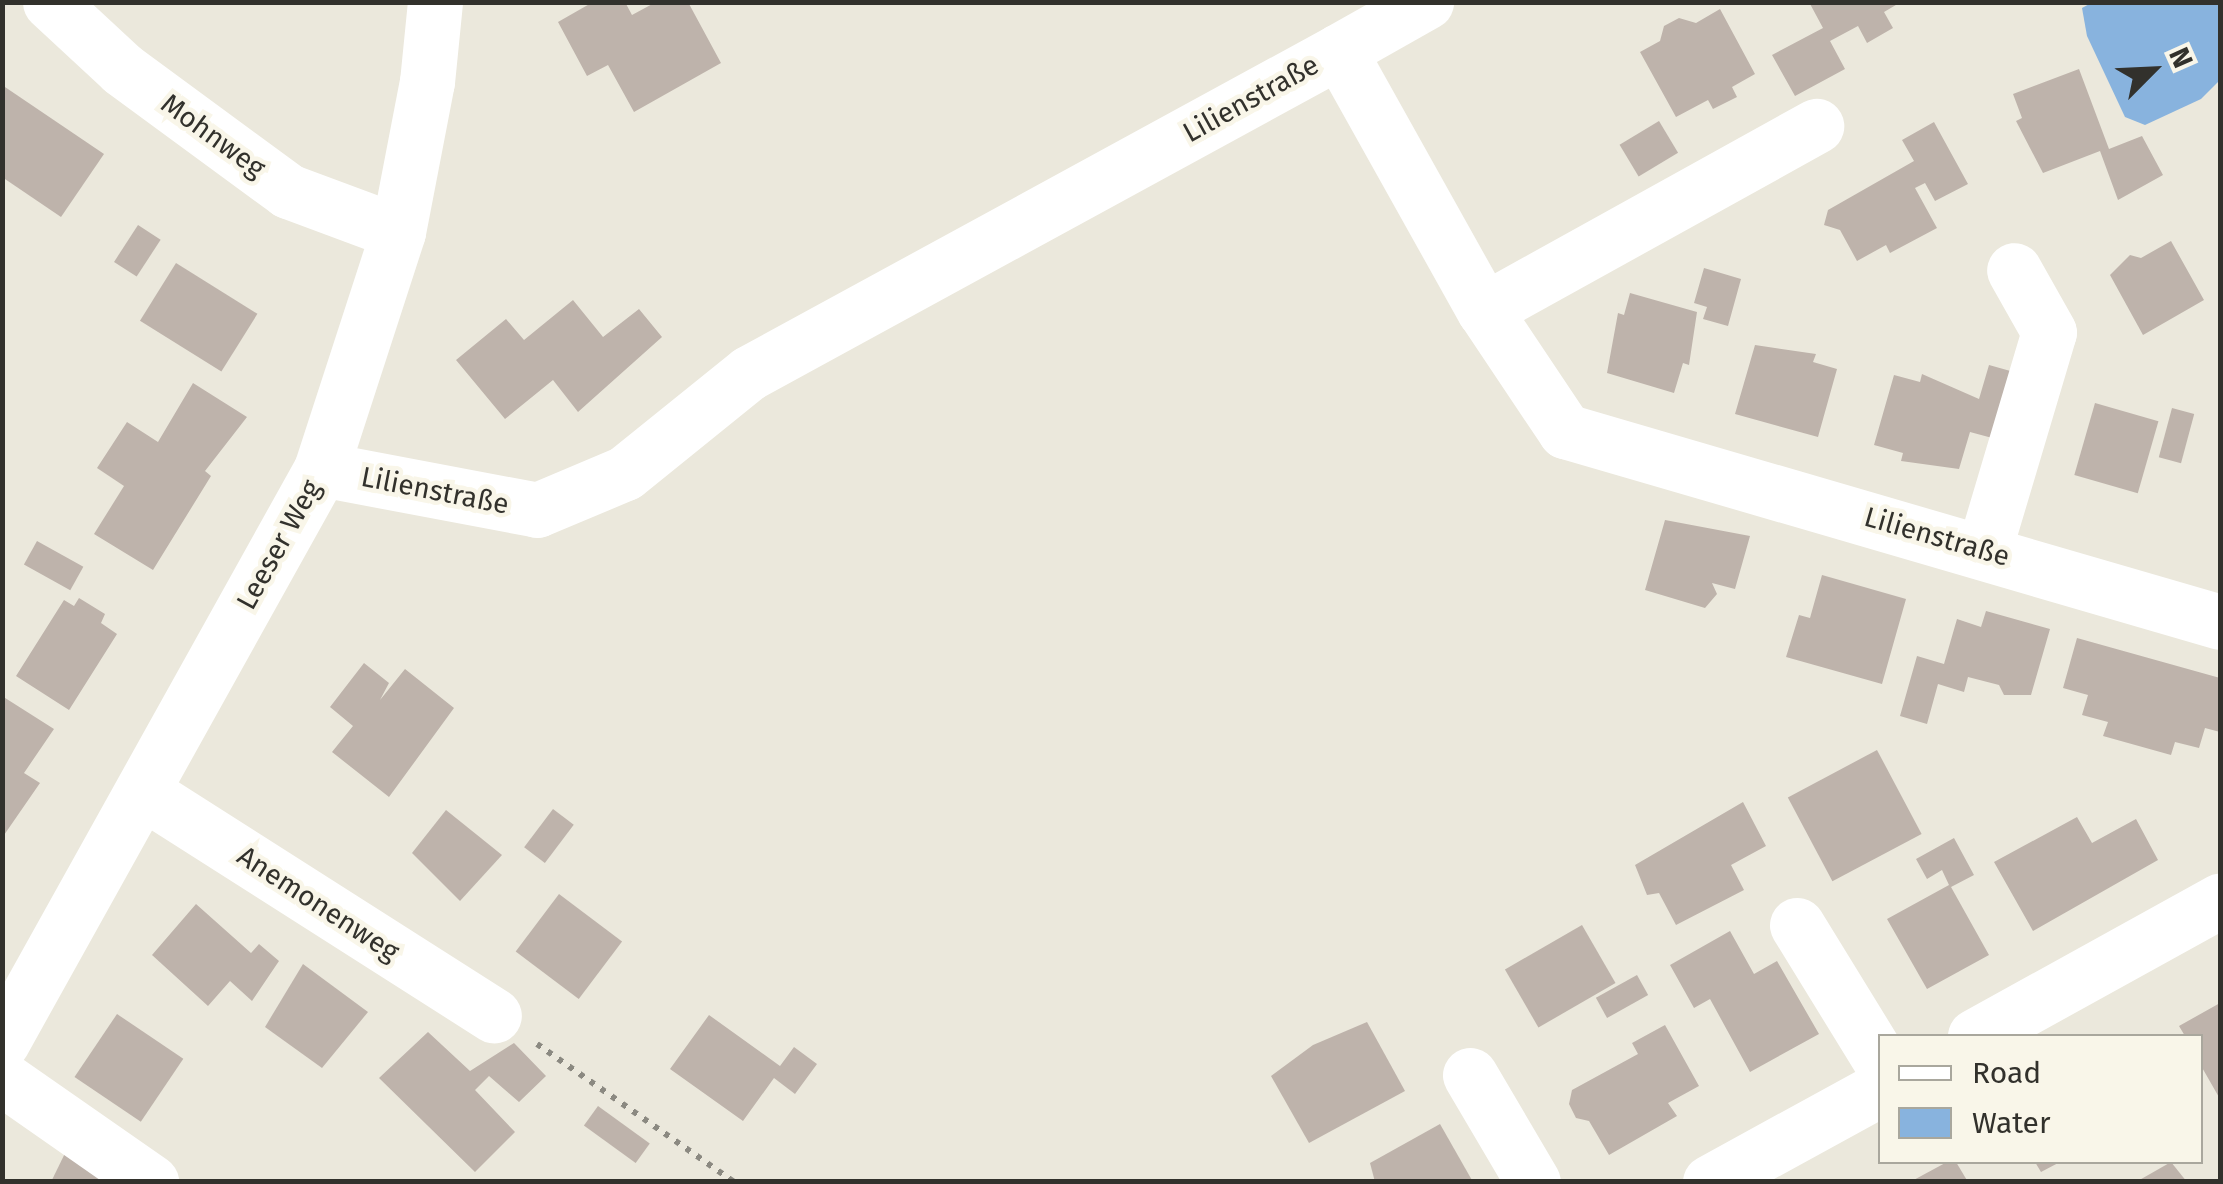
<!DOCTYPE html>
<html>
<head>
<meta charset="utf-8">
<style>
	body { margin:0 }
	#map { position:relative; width:2223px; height:1184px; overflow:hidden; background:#ebe8dc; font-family:"Fira Sans",sans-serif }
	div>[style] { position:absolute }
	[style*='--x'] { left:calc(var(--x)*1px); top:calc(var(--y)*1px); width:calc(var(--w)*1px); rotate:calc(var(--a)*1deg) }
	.water>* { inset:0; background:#88b3de }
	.building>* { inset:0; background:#beb3ab; transform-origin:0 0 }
	.path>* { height:6px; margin-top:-3px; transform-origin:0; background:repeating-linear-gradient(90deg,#8b8981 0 5px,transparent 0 13px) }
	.minor>* { height:55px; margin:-27.5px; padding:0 27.5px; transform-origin:27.5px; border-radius:27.5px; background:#fff }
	span { translate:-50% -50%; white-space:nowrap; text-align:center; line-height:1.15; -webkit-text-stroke:9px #f9f6e9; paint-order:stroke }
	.street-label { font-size:28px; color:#32312c }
	.frame { position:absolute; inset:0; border:5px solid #32312c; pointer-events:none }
	.legend { position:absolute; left:1878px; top:1034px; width:325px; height:130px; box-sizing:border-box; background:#f9f6e9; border:2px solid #a9a79d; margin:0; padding:12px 18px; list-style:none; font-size:30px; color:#32312c }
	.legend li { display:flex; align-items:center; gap:20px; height:50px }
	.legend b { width:50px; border:2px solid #a9a79d }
	.north { position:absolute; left:2103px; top:20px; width:100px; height:100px; -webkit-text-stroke:8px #f9f6e9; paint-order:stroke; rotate:66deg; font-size:28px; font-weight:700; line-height:40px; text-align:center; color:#32312c }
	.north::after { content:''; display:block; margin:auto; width:35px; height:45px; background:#32312c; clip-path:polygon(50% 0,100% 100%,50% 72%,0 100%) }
</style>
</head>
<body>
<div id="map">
	<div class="water">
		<div style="clip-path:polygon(2093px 2px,2220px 3px,2220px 80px,2201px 99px,2145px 125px,2125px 117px,2087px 36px,2082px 8px)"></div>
	</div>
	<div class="building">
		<div style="clip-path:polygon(593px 2px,625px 2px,632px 15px,656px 2px,688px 2px,721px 63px,634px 112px,608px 65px,587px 76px,558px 22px)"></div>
		<div style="clip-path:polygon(1809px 2px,1901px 2px,1884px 12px,1893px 28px,1867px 43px,1858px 26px,1830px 41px,1845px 69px,1795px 96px,1772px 55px,1823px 28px)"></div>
		<div style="clip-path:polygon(1720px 9px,1755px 74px,1732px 87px,1737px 97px,1713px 109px,1708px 100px,1676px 117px,1640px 52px,1660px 41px,1664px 26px,1679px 18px,1696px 23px)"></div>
		<div style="clip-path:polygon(2079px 69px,2109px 149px,2142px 136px,2163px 175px,2118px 200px,2100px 151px,2043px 173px,2016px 121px,2022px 118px,2013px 94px)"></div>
		<div style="clip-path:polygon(2px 85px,104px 154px,61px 217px,2px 177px)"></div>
		<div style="left:1659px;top:121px;width:37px;height:46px;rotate:59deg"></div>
		<div style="clip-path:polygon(1934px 122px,1968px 184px,1935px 201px,1925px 183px,1915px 188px,1937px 228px,1890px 253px,1886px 245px,1857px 261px,1840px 230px,1824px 225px,1828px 210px,1914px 161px,1902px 140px)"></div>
		<div style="left:138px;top:225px;width:27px;height:44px;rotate:33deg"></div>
		<div style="clip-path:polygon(2171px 241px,2204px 300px,2143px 335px,2110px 275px,2130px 255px,2141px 258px)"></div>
		<div style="left:176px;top:263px;width:96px;height:68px;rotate:32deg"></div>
		<div style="clip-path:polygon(1704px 268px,1741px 279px,1728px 326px,1703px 319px,1707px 307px,1694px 303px)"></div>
		<div style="clip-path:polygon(1630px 293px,1697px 312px,1689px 365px,1683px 363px,1674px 393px,1607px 373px,1618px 313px,1624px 315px)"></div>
		<div style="clip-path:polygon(573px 300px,603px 337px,639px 309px,662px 337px,578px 412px,553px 380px,505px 419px,456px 360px,506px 319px,524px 340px)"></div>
		<div style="clip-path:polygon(1755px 345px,1816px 354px,1813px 362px,1837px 369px,1818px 437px,1735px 414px)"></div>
		<div style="clip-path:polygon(1989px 365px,2014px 372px,1996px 439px,1970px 432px,1959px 469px,1901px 461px,1903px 453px,1874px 445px,1894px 375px,1920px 382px,1922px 374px,1979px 399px)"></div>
		<div style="clip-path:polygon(193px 383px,247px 417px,205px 471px,211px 476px,153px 570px,94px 534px,124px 486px,97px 468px,127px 422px,158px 442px)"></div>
		<div style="left:2095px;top:403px;width:66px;height:75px;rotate:16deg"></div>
		<div style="left:2172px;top:408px;width:23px;height:51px;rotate:15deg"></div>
		<div style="clip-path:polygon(1665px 520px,1750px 536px,1735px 589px,1712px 583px,1717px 594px,1705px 608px,1645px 590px)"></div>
		<div style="left:37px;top:541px;width:53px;height:27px;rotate:29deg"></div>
		<div style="clip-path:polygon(1822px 575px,1906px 599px,1882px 684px,1786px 657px,1799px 615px,1810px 618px)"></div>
		<div style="clip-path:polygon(79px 598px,105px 614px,101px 623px,117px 634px,69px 710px,16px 676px,64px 600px,74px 606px)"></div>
		<div style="clip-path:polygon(1986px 611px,2050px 629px,2031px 695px,2004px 695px,1999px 685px,1968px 677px,1964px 692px,1938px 684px,1927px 724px,1900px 716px,1917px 656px,1944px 664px,1957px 619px,1981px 627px)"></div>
		<div style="clip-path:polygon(2077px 638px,2220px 678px,2220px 732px,2205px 728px,2199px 748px,2175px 742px,2171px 755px,2103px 736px,2108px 722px,2082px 715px,2088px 695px,2063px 688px)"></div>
		<div style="clip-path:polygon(364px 663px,389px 683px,380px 700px,405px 669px,454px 708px,389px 797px,332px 752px,353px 726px,330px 707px)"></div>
		<div style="clip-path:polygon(2px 696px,54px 729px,24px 773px,40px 783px,2px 838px)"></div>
		<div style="left:1877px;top:750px;width:95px;height:101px;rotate:62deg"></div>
		<div style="clip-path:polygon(1743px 802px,1766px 846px,1731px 865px,1744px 890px,1676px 925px,1659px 893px,1647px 895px,1635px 865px)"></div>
		<div style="left:553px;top:809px;width:26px;height:48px;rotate:37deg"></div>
		<div style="clip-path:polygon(446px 810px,502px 855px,460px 901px,412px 853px)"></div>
		<div style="clip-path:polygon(2077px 817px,2092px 843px,2136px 819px,2158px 860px,2033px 931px,1994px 862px)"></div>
		<div style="clip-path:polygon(1954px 838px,1974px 875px,1951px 887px,1989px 955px,1927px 989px,1887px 919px,1949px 885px,1942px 870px,1927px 879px,1916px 859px)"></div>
		<div style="left:559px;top:894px;width:79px;height:72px;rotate:37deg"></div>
		<div style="clip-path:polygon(196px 904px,251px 953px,259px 944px,279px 961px,252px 1001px,230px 981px,208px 1006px,152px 955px)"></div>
		<div style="left:1582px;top:925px;width:67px;height:89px;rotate:60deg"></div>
		<div style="clip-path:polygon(1730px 931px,1754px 974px,1777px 961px,1819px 1034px,1750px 1072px,1710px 999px,1694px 1008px,1670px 965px)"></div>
		<div style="clip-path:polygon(303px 964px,368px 1012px,322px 1068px,265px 1027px)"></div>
		<div style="left:1637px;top:975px;width:23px;height:47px;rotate:61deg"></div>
		<div style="clip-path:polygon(2220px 1003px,2220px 1099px,2200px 1064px,2200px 1036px,2185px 1036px,2179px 1026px)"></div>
		<div style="left:117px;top:1014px;width:80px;height:76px;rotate:34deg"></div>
		<div style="clip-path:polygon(709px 1015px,780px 1066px,794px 1047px,817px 1064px,795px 1094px,774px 1078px,743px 1121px,670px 1069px)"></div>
		<div style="clip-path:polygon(1367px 1022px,1405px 1091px,1309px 1143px,1271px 1076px,1313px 1045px)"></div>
		<div style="clip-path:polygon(1665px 1025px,1699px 1086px,1668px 1103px,1677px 1116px,1609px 1155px,1589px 1121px,1576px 1118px,1569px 1104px,1572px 1090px,1638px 1054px,1632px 1043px)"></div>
		<div style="clip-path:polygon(428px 1032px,470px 1071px,514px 1043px,546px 1076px,519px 1102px,489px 1076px,475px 1090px,515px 1132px,475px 1172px,379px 1078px)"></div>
		<div style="left:598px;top:1106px;width:64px;height:24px;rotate:36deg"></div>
		<div style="clip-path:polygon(1440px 1124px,1473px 1182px,1375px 1182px,1370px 1163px)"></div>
		<div style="clip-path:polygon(69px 1145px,138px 1182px,51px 1182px)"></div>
		<div style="clip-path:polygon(1947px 1162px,1956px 1162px,1968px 1182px,1910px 1182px)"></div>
		<div style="clip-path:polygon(2035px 1162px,2060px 1162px,2041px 1172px)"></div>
		<div style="clip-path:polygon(2171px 1162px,2187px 1182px,2136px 1182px)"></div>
	</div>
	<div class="path">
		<div style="--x:537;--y:1044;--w:241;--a:35"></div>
	</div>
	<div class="minor">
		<div style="--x:50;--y:2;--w:98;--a:42.9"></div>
		<div style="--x:122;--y:69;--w:206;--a:36.3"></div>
		<div style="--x:288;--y:191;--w:117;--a:20.4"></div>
		<div style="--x:1339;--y:51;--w:100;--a:-29.4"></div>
		<div style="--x:1484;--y:310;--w:380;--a:-29"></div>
		<div style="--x:321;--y:469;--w:220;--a:10.7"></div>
		<div style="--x:537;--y:510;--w:95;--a:-22.8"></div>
		<div style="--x:625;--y:473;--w:159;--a:-38.9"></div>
		<div style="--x:749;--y:373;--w:672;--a:-28.62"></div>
		<div style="--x:1339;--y:51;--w:297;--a:60.8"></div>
		<div style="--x:1484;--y:310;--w:146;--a:56.2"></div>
		<div style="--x:1565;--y:431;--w:682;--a:16.26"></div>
		<div style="--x:1984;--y:550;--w:227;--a:-73.4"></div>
		<div style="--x:2049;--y:332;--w:71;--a:-119.4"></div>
		<div style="--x:143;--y:792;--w:416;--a:32.5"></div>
		<div style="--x:1797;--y:925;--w:158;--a:58.4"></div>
		<div style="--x:1975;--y:1036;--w:280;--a:-28.9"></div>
		<div style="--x:2;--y:1042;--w:656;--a:-60.89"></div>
		<div style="--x:321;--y:469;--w:249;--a:-72"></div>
		<div style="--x:398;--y:232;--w:153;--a:-79.1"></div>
		<div style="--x:427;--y:82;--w:80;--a:-84.3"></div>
		<div style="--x:1470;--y:1075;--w:124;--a:59.5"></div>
		<div style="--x:2;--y:1078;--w:182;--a:34.9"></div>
		<div style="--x:1710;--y:1182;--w:194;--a:-28.7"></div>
	</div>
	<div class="street-label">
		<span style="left:1251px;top:99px;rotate:-29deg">Lilienstraße</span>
		<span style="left:213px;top:136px;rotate:36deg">Mohnweg</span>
		<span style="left:435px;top:491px;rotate:11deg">Lilienstraße</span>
		<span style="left:1937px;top:537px;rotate:16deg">Lilienstraße</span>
		<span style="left:279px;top:545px;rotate:-61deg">Leeser Weg</span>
		<span style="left:318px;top:904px;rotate:33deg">Anemonenweg</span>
	</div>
	<div class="frame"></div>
	<ul class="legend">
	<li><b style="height:12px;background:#fff"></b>Road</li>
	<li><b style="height:28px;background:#88b3de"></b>Water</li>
	</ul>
	<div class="north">N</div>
</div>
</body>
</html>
